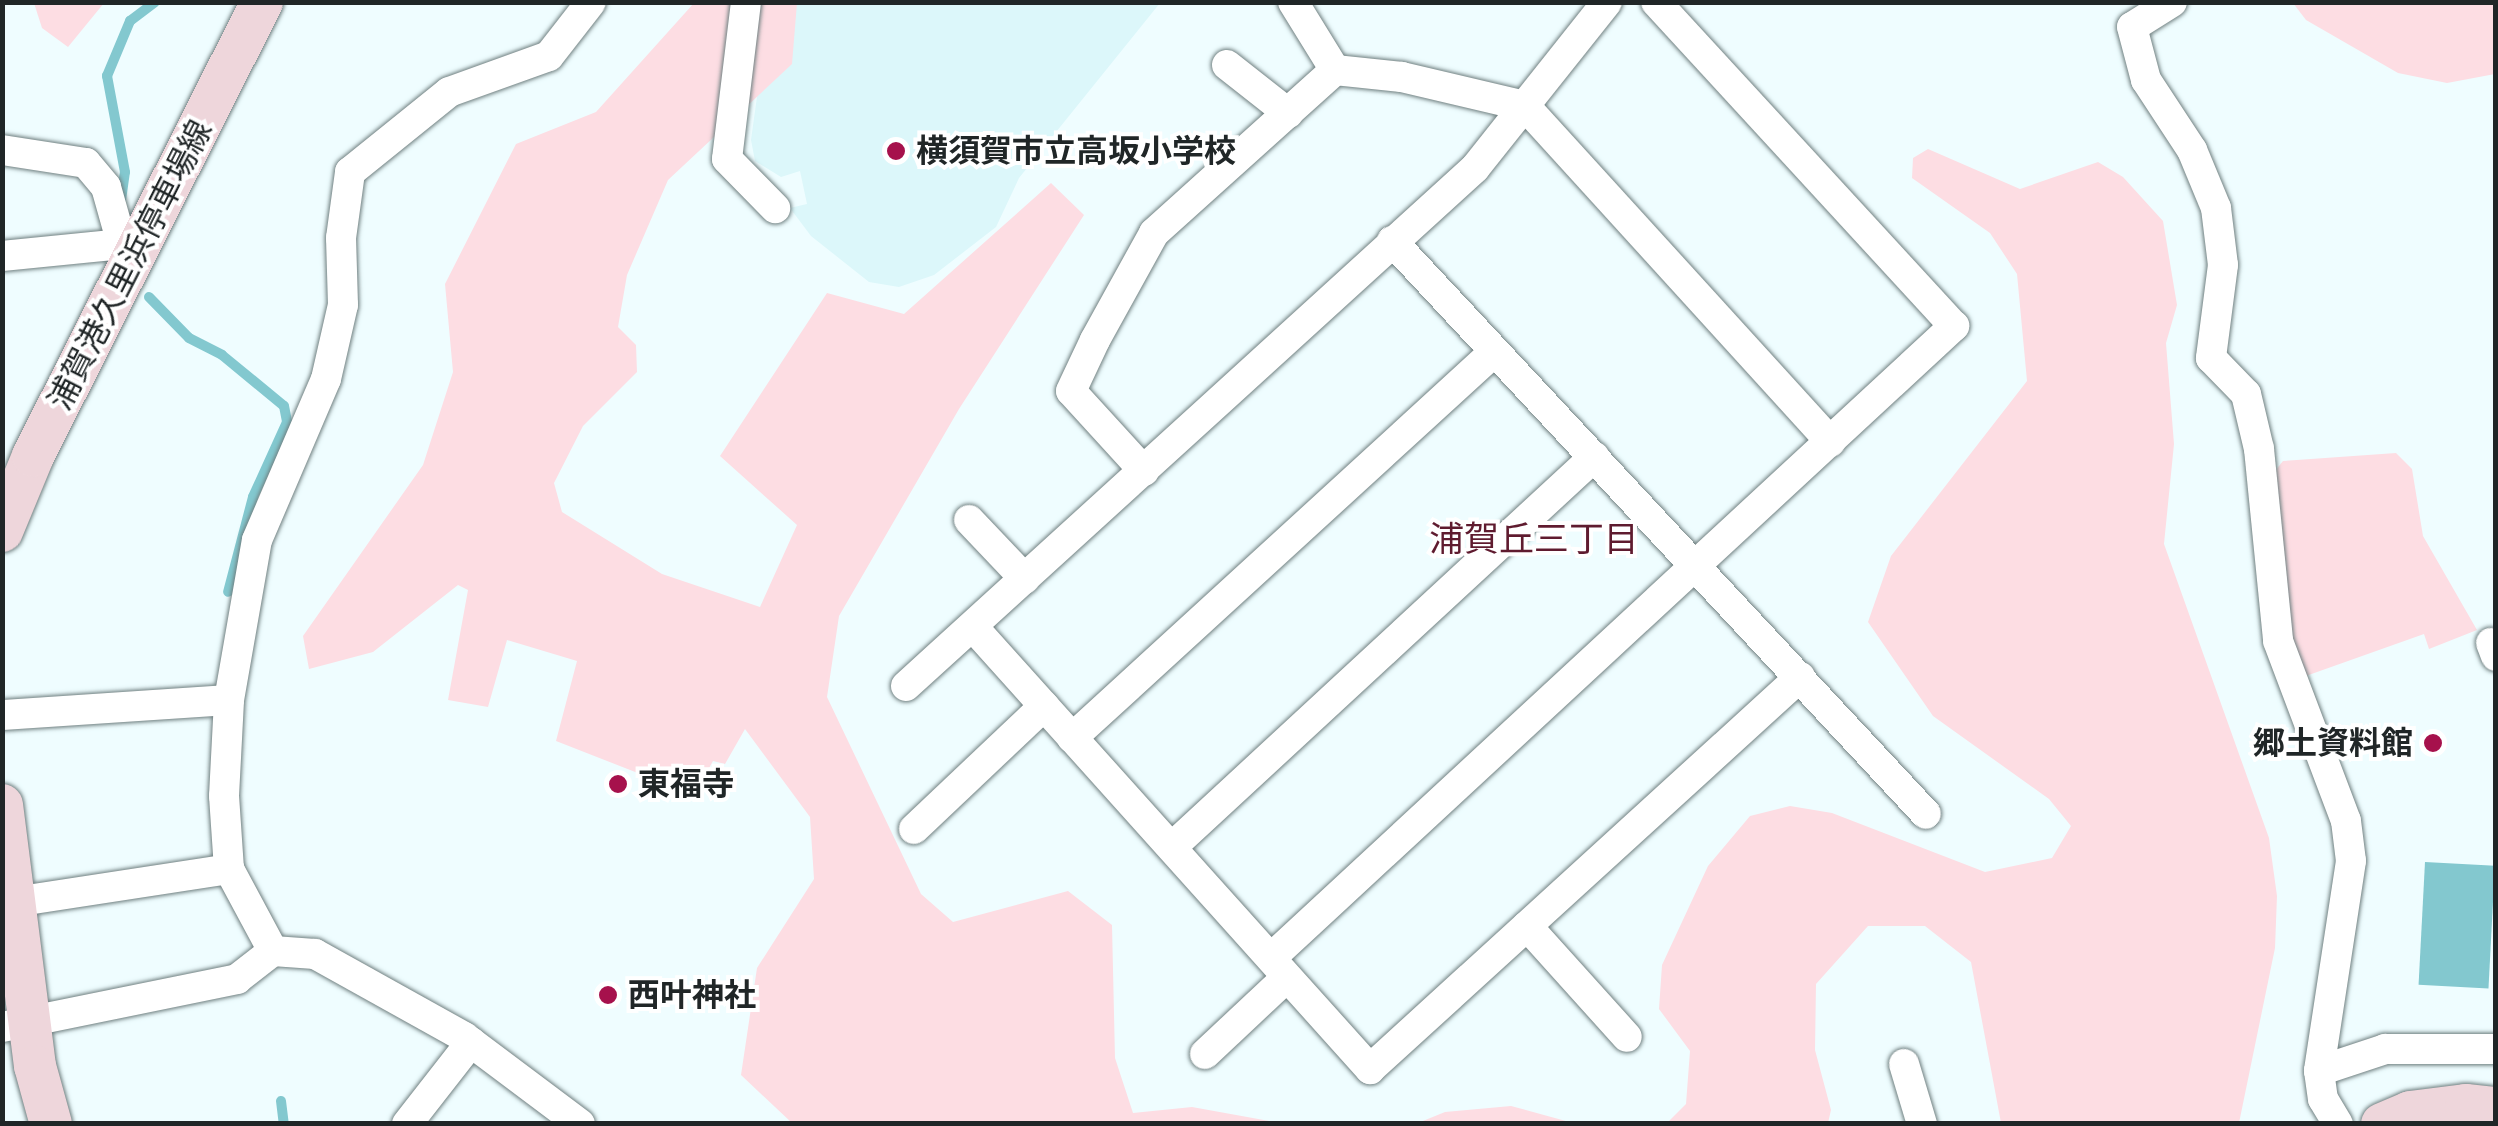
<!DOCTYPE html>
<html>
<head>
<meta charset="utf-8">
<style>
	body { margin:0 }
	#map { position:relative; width:2498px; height:1126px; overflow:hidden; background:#effdff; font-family:Helvetica,"Noto Sans JP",sans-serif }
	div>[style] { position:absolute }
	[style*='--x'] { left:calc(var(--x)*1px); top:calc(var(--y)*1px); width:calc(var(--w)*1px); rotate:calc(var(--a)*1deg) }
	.built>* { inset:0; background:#dcf7fa }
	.green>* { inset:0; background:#fddde3 }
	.water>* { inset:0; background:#83c8cf; transform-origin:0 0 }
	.stream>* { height:10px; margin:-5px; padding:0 5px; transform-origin:5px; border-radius:5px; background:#83c8cf }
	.roads { filter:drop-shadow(0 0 2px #708081) drop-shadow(0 0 2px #708081) }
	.street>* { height:30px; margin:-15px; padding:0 15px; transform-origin:15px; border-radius:15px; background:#fff }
	.secondary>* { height:42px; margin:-21px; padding:0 21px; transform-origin:21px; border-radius:21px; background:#eed6db }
	.dots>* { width:28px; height:28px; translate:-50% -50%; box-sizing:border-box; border:5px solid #fff; border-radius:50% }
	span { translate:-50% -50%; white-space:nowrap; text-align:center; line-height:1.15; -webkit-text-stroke:8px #fff; paint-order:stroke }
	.poi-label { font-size:32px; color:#202627; font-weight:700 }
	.left { translate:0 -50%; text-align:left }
	.right { translate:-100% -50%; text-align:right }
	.street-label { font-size:32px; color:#202627 }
	.neighbourhood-label { font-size:35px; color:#5f1b2f }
	.frame { position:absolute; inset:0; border:5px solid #202627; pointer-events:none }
</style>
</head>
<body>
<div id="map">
	<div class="built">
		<div style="clip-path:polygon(770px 3px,1160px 3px,1019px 178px,996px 227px,934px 275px,899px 287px,869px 282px,811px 236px,790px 208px,807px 204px,800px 171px,781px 177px,755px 161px,751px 140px)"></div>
	</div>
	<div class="green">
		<div style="clip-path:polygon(34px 3px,34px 2px,104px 3px,68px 47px,42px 28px)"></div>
		<div style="clip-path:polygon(694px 3px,797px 3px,792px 64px,668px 180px,627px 275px,618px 327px,636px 345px,637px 372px,583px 426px,554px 483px,562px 512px,662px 574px,760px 607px,797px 525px,720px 456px,827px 293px,904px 314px,1051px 183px,1084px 215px,959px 409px,839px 616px,827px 697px,921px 894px,953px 922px,1068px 891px,1112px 925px,1115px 1058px,1133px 1113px,1192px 1107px,1281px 1123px,792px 1123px,741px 1075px,757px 968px,814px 879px,810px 817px,745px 729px,725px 764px,713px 761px,694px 795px,556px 741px,577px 661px,507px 640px,488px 707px,448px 700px,468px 590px,458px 585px,373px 652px,309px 669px,303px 636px,423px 465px,453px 372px,445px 284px,516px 144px,596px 112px)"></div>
		<div style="clip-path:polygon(2293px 3px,2495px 3px,2495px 74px,2447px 83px,2398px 73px,2306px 20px)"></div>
		<div style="clip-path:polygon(1928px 149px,2020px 189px,2098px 162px,2123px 177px,2163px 221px,2177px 305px,2166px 343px,2174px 444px,2164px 544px,2269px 838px,2277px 896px,2275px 948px,2239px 1123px,2001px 1123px,1971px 962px,1925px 926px,1868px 926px,1816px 984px,1815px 1050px,1831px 1110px,1828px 1123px,1667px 1123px,1686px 1104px,1690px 1051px,1659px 1009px,1662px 965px,1708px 866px,1750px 816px,1790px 806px,1832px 813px,1985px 872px,2052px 858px,2071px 826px,2049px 799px,1933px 716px,1868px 622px,1891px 556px,2027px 381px,2017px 274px,1990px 233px,1912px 178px,1913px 158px)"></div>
		<div style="clip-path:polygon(2396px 453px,2412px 469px,2423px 536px,2477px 630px,2429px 649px,2424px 634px,2303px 677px,2293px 654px,2271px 476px,2283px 461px)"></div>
		<div style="clip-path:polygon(1511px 1106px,1573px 1123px,1418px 1123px,1445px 1112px)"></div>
	</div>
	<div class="water">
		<div style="left:2425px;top:862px;width:70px;height:123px;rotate:3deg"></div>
	</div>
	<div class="stream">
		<div style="--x:121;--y:200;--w:28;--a:-82"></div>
		<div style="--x:125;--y:172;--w:98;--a:-100.6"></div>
		<div style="--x:107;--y:76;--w:60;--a:-67.3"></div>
		<div style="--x:130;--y:21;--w:31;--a:-37"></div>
		<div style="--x:149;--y:297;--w:57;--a:45.7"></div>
		<div style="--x:189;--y:338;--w:37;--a:27"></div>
		<div style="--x:222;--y:355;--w:80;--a:39.4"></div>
		<div style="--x:284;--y:406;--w:16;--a:79"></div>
		<div style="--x:287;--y:422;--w:82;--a:114.4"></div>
		<div style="--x:253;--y:497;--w:98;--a:104.7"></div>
		<div style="--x:281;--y:1101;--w:23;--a:83"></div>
	</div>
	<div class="roads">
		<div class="street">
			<div style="--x:746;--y:2;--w:158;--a:96.9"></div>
			<div style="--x:727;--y:159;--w:69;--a:45.6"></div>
			<div style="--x:1293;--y:2;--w:80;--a:58.3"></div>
			<div style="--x:2172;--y:2;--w:47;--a:148"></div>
			<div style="--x:2132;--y:27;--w:55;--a:75.2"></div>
			<div style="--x:2146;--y:80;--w:84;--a:56.7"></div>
			<div style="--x:2192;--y:150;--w:63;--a:67.5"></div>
			<div style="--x:2216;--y:208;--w:57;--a:83"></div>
			<div style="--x:2223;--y:265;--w:94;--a:97.4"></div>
			<div style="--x:2211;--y:358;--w:50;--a:45.8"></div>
			<div style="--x:2246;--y:394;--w:57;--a:76.7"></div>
			<div style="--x:2259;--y:449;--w:193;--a:84.3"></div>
			<div style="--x:2278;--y:641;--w:192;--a:69.3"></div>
			<div style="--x:2346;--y:821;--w:40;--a:82.9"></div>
			<div style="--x:2351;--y:861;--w:212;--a:98.7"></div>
			<div style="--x:2319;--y:1071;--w:28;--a:82"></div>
			<div style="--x:2323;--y:1099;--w:29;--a:59"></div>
			<div style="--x:1227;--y:65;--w:78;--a:38.2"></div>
			<div style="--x:2;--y:150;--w:85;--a:8.8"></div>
			<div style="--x:86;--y:163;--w:31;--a:50"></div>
			<div style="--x:106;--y:187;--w:59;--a:74.3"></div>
			<div style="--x:122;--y:244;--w:17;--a:31"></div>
			<div style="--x:1392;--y:241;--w:783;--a:47.02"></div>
			<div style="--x:2;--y:256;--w:121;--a:-5.7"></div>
			<div style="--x:1144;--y:471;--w:108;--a:-132.4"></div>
			<div style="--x:1071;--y:391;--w:56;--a:-64.8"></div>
			<div style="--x:1095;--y:340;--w:122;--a:-61.1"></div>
			<div style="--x:1154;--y:233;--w:244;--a:-42"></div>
			<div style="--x:1335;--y:70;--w:67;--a:6"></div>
			<div style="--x:1402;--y:77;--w:126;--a:13.3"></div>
			<div style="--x:1525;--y:106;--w:454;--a:47.7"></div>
			<div style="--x:969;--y:520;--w:81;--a:46.5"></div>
			<div style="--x:974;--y:628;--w:593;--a:48.08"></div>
			<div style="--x:1370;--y:1069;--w:582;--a:-42.35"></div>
			<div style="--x:2491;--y:643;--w:14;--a:69"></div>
			<div style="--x:906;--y:686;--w:769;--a:-42.31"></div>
			<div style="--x:1475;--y:168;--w:212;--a:-51.5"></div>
			<div style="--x:2;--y:715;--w:227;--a:-3.8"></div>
			<div style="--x:1072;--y:738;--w:572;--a:-42.45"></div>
			<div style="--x:914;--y:829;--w:179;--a:-43.4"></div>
			<div style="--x:1172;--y:847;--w:575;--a:-42.74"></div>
			<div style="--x:14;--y:902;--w:218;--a:-8.7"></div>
			<div style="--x:1527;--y:926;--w:149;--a:48"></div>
			<div style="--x:273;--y:951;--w:93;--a:-118.2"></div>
			<div style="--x:229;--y:869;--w:73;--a:-93.9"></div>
			<div style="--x:224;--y:796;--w:96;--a:-87"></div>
			<div style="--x:229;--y:700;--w:162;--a:-80.1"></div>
			<div style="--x:257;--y:540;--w:175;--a:-66.8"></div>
			<div style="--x:326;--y:379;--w:76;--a:-77.1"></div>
			<div style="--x:343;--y:305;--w:67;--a:-91.7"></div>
			<div style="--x:341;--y:238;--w:67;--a:-82.2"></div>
			<div style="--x:350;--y:172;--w:127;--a:-38.9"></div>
			<div style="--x:449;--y:92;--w:106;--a:-19.8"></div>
			<div style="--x:549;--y:56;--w:68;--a:-52.1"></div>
			<div style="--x:1271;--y:958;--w:931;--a:-42.78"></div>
			<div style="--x:1954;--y:326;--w:440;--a:-132.6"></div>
			<div style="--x:2;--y:1027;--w:240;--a:-11.5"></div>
			<div style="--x:237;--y:979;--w:46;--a:-37.9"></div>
			<div style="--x:273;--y:951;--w:42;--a:4.1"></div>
			<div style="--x:315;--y:954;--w:171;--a:29.1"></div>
			<div style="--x:464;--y:1037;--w:145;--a:36.9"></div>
			<div style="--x:1205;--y:1054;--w:112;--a:-43.2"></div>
			<div style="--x:1904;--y:1064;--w:63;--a:73.3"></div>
			<div style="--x:2319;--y:1071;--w:70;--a:-18.4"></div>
			<div style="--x:2385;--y:1049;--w:111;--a:0"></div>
			<div style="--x:407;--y:1124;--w:104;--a:-52"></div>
		</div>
		<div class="secondary">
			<div style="--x:2;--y:531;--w:81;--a:-67.5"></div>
			<div style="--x:33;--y:456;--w:508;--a:-63.23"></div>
			<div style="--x:2;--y:805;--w:263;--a:82.8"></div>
			<div style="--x:35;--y:1066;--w:60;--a:74.6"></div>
			<div style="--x:2382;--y:1124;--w:30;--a:-23"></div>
			<div style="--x:2410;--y:1112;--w:56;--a:-7.1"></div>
			<div style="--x:2466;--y:1105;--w:30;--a:6"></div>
		</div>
	</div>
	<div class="dots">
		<div style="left:896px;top:151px;background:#a6114c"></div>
		<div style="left:2433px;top:743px;background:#a6114c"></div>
		<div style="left:618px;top:784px;background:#a6114c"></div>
		<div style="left:608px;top:995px;background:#a6114c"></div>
	</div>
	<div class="poi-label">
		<span class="left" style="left:916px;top:151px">横須賀市立高坂小学校</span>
		<span class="right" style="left:2413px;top:743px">郷土資料館</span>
		<span class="left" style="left:638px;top:784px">東福寺</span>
		<span class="left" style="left:628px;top:995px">西叶神社</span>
	</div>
	<div class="street-label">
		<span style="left:130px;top:265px;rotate:-63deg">浦賀港久里浜停車場線</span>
	</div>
	<div class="neighbourhood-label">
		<span style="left:1534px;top:539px">浦賀丘三丁目</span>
	</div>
	<div class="frame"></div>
</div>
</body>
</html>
